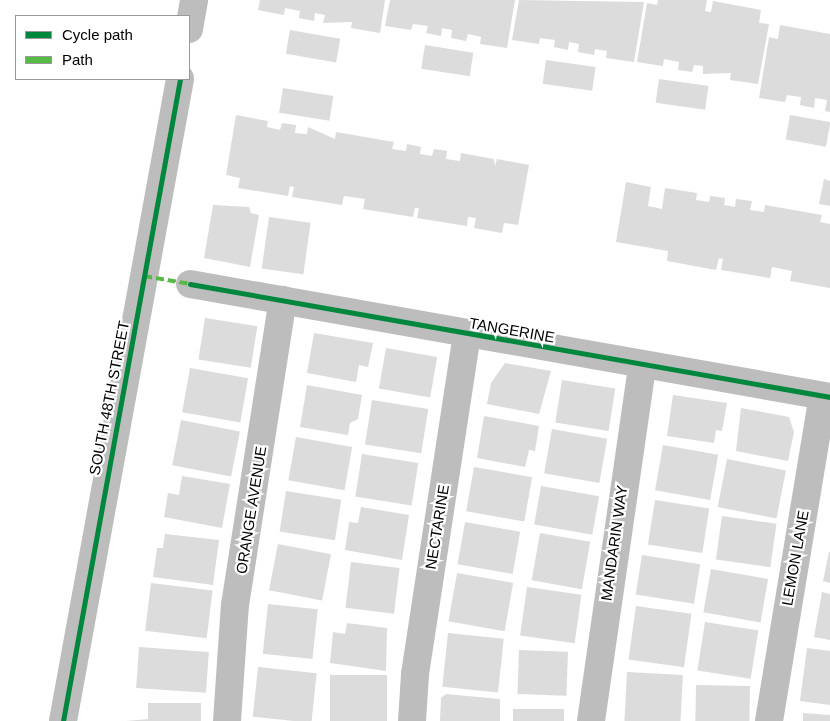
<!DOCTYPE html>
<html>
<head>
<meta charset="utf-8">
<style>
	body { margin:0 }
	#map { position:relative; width:830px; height:721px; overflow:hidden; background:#fff; font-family:Helvetica,sans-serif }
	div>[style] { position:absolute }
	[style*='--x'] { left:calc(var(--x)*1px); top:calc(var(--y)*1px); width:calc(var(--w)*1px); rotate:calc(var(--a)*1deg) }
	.building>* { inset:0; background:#dcdcdc; transform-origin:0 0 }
	.minor>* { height:28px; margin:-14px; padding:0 14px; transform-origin:14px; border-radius:14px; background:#bdbdbd }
	.quiet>* { height:4px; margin-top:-2px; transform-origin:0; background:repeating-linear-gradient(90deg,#58b947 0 8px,transparent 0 12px) }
	.cycleway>* { height:5px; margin:-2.5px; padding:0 2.5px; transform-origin:2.5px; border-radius:2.5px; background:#00873e }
	span { translate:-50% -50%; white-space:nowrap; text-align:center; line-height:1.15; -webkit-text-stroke:4.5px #fff; paint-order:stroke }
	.street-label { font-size:15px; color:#000 }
	.legend { position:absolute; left:15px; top:15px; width:175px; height:65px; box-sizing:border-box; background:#fff; border:1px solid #999; margin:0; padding:6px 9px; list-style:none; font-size:15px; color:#000 }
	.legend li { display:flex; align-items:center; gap:10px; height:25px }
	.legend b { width:25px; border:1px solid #999 }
</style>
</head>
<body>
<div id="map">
	<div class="building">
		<div style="clip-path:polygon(260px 0,385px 0,380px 33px,351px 28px,352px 22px,323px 23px,325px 15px,315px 13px,314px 21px,299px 18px,300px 11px,285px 8px,284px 15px,258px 10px)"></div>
		<div style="clip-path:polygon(390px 0,515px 0,507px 48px,480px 44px,481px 37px,468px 34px,466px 41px,451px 38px,452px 30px,442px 28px,441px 36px,426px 33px,428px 26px,413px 24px,411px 30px,385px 26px)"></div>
		<div style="clip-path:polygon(519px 0,644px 2px,634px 62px,606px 58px,607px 51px,595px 49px,594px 55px,578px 52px,579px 44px,569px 42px,568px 50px,554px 47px,555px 40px,540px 38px,539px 44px,512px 40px)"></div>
		<div style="clip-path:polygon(658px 0,707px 0,705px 11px,711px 12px,713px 1px,761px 10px,759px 23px,769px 24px,758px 84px,730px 80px,731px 73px,703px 74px,703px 66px,694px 65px,692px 72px,678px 70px,679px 62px,664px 59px,663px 66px,637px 62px,647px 3px,657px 5px)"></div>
		<div style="clip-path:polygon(780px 25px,830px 34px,830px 112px,825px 111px,827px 100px,815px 98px,814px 108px,800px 105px,801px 97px,787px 95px,785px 102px,759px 98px,769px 37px,778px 39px)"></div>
		<div style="left:290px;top:30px;width:51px;height:24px;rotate:10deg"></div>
		<div style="left:425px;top:45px;width:49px;height:24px;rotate:9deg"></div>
		<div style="left:546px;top:60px;width:50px;height:24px;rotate:8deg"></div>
		<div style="left:659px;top:79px;width:50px;height:24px;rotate:8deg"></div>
		<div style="left:283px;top:88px;width:51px;height:25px;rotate:9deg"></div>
		<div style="clip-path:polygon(236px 115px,268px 121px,267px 127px,280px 130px,282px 123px,296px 125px,295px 133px,307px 134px,308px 127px,335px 139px,336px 132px,394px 142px,392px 149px,406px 151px,407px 144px,421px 147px,420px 154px,432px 156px,434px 149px,447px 151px,446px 159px,460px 161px,461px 153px,494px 159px,495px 166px,497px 159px,529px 165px,518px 225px,504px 223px,502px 233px,474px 228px,476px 218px,468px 217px,467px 226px,417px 218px,419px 208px,415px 208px,413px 217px,363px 209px,365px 199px,344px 196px,342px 205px,292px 197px,294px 187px,290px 186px,288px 196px,238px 188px,240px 178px,226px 175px)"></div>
		<div style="left:790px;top:115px;width:41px;height:25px;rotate:10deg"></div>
		<div style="clip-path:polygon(824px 179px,830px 181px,830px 206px,819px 204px)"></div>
		<div style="clip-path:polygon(626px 182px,651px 187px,648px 206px,662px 209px,665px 188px,697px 193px,696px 200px,709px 202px,710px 196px,725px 198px,724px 205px,735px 207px,736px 199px,752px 201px,750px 210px,764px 212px,765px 205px,822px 215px,820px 222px,830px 224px,830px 288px,790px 281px,792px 271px,772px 267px,770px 278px,721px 270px,723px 259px,719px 258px,716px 270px,667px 261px,668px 251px,616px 242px)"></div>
		<div style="clip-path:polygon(213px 205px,249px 207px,251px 213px,259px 215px,250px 267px,204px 258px)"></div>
		<div style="left:269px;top:217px;width:42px;height:52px;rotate:8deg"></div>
		<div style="left:205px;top:318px;width:53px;height:42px;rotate:9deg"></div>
		<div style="clip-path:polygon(314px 333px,373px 343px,368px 367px,359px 365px,356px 382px,307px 373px)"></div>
		<div style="left:386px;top:348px;width:52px;height:41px;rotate:10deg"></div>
		<div style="clip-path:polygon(505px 363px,551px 371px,539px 414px,487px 404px,491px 383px)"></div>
		<div style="left:190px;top:368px;width:59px;height:45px;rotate:10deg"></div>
		<div style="left:562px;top:380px;width:54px;height:43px;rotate:9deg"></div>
		<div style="clip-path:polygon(307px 385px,362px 395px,358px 419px,350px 423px,348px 435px,300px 427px)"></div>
		<div style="clip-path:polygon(673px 395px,727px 403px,722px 431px,716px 430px,714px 443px,667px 436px)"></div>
		<div style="left:372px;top:400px;width:57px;height:45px;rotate:9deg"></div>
		<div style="clip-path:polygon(741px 408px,789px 417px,794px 432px,788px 461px,736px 451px)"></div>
		<div style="clip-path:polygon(484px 416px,539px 426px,535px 451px,529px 450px,525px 467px,477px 458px)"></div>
		<div style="left:181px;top:420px;width:60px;height:46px;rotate:11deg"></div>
		<div style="left:552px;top:429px;width:56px;height:45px;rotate:10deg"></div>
		<div style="left:296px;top:437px;width:57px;height:44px;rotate:10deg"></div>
		<div style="left:663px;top:445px;width:56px;height:46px;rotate:10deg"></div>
		<div style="left:362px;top:454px;width:57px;height:43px;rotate:9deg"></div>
		<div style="left:727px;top:459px;width:60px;height:49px;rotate:11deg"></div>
		<div style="left:474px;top:467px;width:59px;height:45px;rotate:10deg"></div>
		<div style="clip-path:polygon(182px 476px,230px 484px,222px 528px,164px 517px,168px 493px,179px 495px)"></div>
		<div style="left:541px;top:486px;width:59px;height:39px;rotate:10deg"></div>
		<div style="left:286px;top:491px;width:56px;height:41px;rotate:9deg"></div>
		<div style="left:655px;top:500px;width:55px;height:45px;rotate:9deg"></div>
		<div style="clip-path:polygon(361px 507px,409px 515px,402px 560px,345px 550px,349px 522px,358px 523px)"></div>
		<div style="left:722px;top:516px;width:55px;height:44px;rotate:8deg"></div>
		<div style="left:465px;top:522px;width:56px;height:43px;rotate:10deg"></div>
		<div style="left:540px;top:533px;width:51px;height:48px;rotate:10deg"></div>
		<div style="clip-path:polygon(165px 534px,219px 540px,213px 585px,153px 577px,157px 548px,163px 548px)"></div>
		<div style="left:278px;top:544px;width:54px;height:47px;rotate:11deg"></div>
		<div style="clip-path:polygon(829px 552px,830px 552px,830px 583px,823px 581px)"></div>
		<div style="left:642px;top:555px;width:59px;height:40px;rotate:9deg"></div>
		<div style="left:351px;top:562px;width:49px;height:46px;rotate:7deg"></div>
		<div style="left:711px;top:569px;width:58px;height:44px;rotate:10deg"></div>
		<div style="left:457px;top:573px;width:57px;height:49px;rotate:10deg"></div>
		<div style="left:151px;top:583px;width:62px;height:48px;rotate:7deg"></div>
		<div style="left:527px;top:587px;width:55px;height:49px;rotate:8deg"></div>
		<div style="clip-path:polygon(822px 592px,830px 594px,830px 640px,814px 637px)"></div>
		<div style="left:268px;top:604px;width:50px;height:50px;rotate:6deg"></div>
		<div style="left:636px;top:606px;width:56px;height:54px;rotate:8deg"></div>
		<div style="left:705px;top:622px;width:54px;height:49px;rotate:9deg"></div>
		<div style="clip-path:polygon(347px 623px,387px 628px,386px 671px,330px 663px,333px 632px,345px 634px)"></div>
		<div style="left:448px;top:633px;width:56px;height:54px;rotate:6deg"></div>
		<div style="left:139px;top:647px;width:70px;height:41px;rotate:4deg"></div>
		<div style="clip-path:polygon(807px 648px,830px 651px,830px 705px,800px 701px)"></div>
		<div style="left:519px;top:650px;width:49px;height:44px;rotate:2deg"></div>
		<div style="left:258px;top:667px;width:59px;height:50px;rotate:6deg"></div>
		<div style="left:627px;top:672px;width:56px;height:49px;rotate:3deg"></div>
		<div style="left:387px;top:675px;width:46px;height:57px;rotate:90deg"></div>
		<div style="left:696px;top:685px;width:54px;height:36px;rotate:1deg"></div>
		<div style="clip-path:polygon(446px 694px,500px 699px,500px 721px,440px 721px,441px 698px)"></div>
		<div style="clip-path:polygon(148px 703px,201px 703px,201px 721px,126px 721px,148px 719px)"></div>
		<div style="left:564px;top:709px;width:12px;height:51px;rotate:90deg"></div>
		<div style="clip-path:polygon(803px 713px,830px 715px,830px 721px,803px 721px)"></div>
	</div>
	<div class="minor">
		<div style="--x:189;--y:29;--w:29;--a:-80"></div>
		<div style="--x:190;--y:284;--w:650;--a:10.01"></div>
		<div style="--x:63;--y:721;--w:653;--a:-79.67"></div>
		<div style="--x:227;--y:721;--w:116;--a:-86.1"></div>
		<div style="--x:235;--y:605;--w:309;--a:-81.1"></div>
		<div style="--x:412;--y:721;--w:47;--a:-86.3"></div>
		<div style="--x:415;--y:674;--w:344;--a:-81.3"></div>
		<div style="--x:591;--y:721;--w:360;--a:-81.8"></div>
		<div style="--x:769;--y:721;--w:329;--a:-80.6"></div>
	</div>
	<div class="quiet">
		<div style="--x:144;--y:276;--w:47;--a:9.9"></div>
	</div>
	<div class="cycleway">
		<div style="--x:190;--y:284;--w:650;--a:10.01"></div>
		<div style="--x:63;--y:721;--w:653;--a:-79.67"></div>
	</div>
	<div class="street-label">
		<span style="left:512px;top:330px;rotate:10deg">TANGERINE</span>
		<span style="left:109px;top:398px;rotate:-79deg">SOUTH 48TH STREET</span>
		<span style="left:251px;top:510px;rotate:-81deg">ORANGE AVENUE</span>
		<span style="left:437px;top:527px;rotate:-81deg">NECTARINE</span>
		<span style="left:614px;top:543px;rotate:-82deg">MANDARIN WAY</span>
		<span style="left:795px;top:558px;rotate:-80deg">LEMON LANE</span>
	</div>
	<ul class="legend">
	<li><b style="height:6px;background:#00873e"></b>Cycle path</li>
	<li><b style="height:6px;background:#58b947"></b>Path</li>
	</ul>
</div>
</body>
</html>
